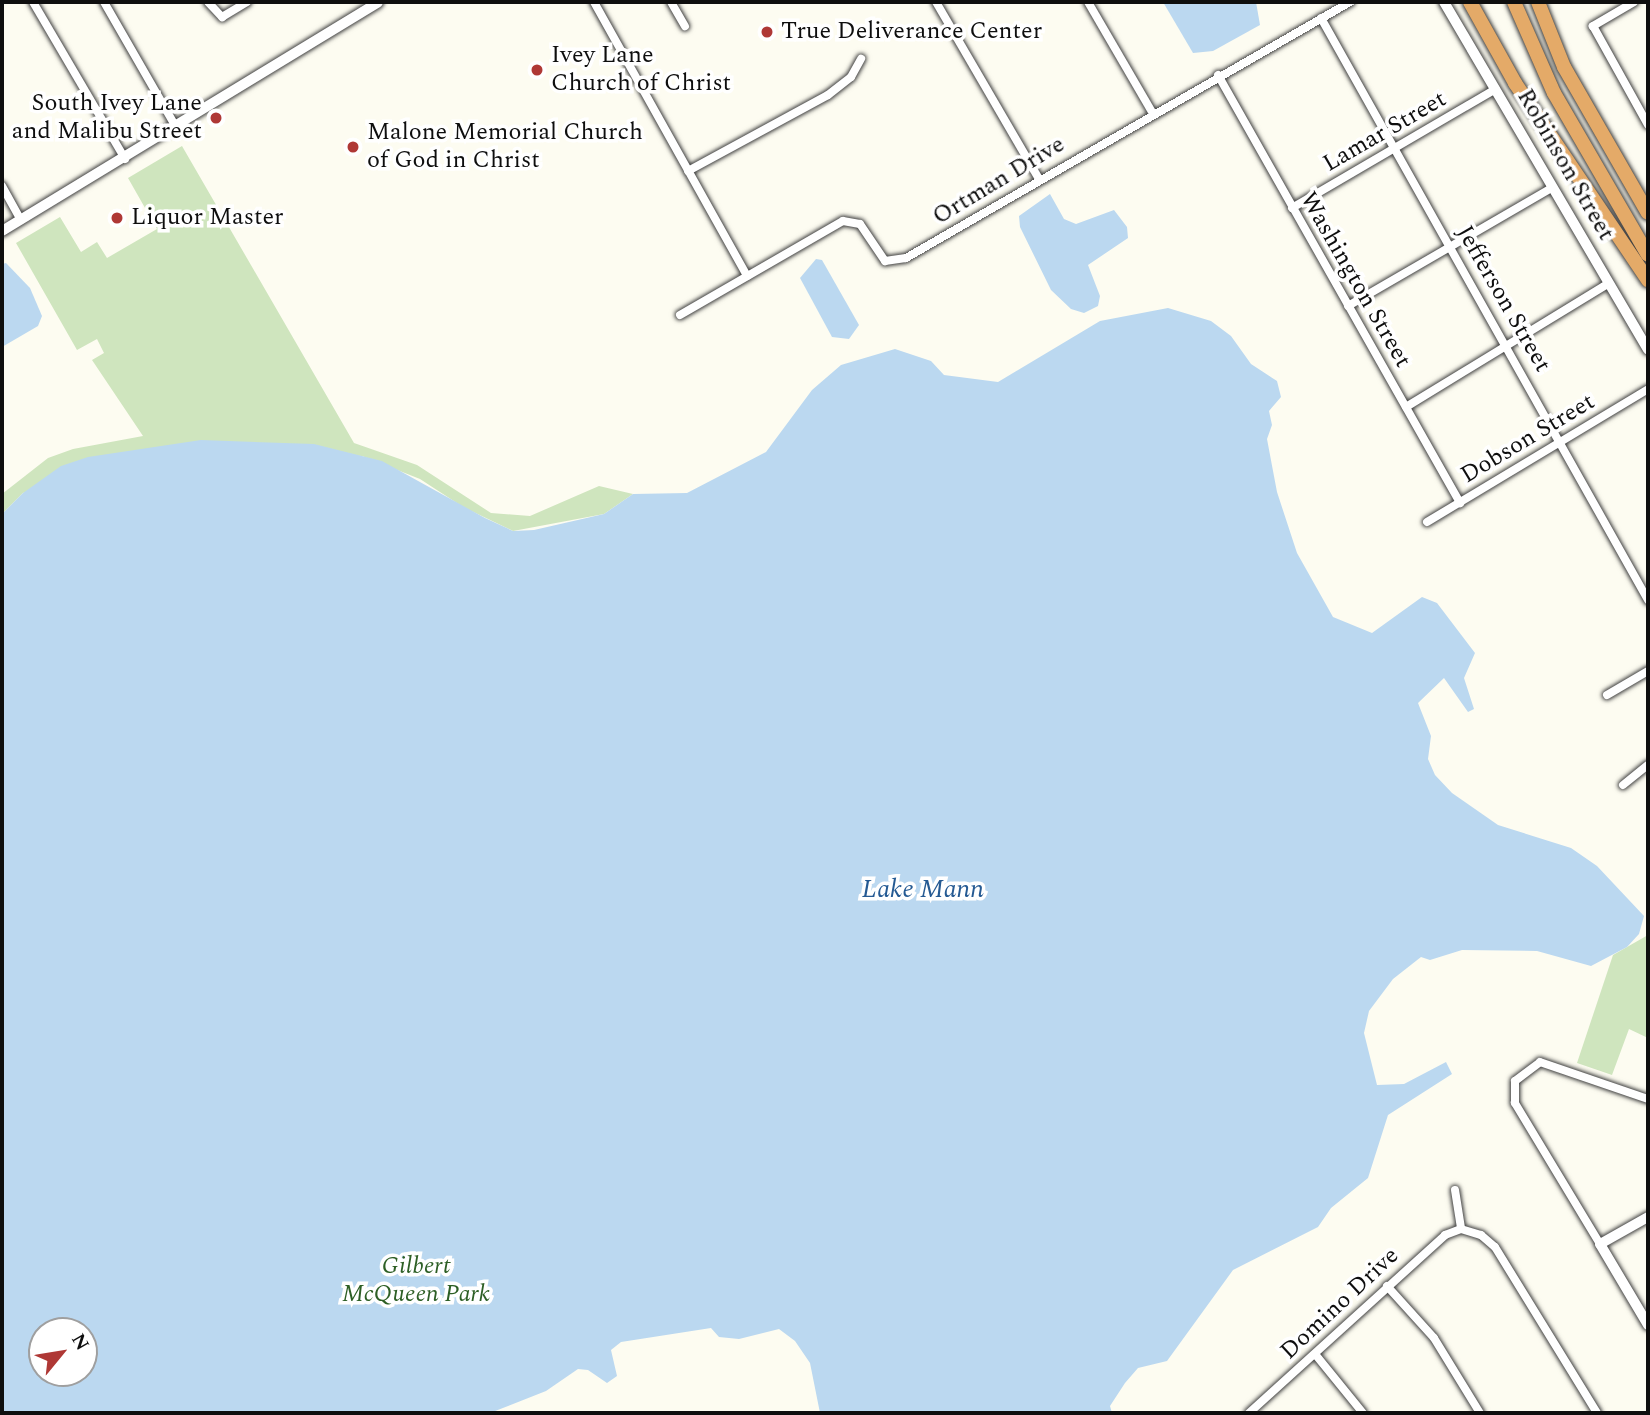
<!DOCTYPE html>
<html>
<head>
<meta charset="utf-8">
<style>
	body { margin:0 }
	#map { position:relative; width:1650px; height:1415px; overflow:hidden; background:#fdfcf1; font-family:Spectral,serif }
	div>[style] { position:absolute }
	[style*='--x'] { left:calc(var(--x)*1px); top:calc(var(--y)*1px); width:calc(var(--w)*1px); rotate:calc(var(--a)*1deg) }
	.green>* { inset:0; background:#cfe5be }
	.water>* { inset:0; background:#bbd8f0 }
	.roads { filter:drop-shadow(0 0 2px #414141) drop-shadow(0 0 2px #414141) }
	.minor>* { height:8px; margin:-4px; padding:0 4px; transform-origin:4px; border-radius:4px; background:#fff }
	.tertiary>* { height:10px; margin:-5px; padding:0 5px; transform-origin:5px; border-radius:5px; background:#fff }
	.motorway>* { height:14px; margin:-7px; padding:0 7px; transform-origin:7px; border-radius:7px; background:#e4aa68 }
	.dots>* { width:19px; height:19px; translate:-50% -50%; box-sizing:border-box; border:4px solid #fff; border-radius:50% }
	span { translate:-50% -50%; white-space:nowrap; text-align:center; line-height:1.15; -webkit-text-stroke:7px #fff; paint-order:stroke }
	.poi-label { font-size:24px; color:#0e0e0e }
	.left { translate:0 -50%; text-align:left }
	.right { translate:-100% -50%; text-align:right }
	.street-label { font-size:24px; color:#0e0e0e }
	.park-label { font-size:24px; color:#2d5f25; font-style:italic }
	.water-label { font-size:26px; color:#255a93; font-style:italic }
	.frame { position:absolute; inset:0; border:4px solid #0e0e0e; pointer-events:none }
	.north { position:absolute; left:28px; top:1317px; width:70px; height:70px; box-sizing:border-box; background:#fff; border:2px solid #9f9f9f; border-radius:50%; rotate:60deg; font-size:19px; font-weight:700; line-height:28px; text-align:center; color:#0e0e0e }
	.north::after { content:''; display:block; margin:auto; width:24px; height:32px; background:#af3835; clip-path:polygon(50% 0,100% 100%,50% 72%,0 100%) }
</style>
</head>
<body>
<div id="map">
	<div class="green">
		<div style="clip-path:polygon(182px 146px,354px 443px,417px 465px,491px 513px,530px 516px,599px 486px,633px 494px,604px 514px,513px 531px,463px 507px,420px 479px,362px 456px,153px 448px,23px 493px,2px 514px,2px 494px,48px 458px,73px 449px,143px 436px,92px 360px,104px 353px,97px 339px,77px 350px,16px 243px,60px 217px,81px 252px,97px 242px,107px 258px,157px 229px,128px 178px)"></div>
		<div style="clip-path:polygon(1648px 935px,1648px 1038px,1629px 1029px,1612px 1075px,1577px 1063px,1613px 955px)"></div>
	</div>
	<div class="water">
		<div style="clip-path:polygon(1163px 2px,1256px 2px,1260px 25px,1213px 51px,1193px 53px)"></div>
		<div style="clip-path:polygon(1050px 194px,1064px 219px,1076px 224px,1114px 210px,1127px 227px,1128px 238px,1088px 265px,1100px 296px,1098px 306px,1084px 313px,1071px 309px,1051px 290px,1020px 227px,1019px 216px)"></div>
		<div style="clip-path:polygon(816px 259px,822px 260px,859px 325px,849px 339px,832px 337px,800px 278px)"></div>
		<div style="clip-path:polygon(6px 263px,30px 288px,42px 316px,38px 326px,2px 347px,2px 264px)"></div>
		<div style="clip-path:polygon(evenodd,1168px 308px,1211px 321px,1231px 336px,1251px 364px,1277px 381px,1281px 397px,1269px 411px,1272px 425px,1267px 439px,1277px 492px,1297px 553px,1333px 617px,1372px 633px,1422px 597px,1437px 603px,1475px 653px,1464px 678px,1474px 709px,1468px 712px,1444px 678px,1418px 703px,1431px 736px,1428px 759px,1435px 775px,1452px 793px,1498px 825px,1571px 848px,1597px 866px,1644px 916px,1639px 934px,1627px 947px,1591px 966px,1537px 951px,1462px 950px,1430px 960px,1421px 957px,1393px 979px,1369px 1011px,1364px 1033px,1377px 1085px,1404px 1084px,1446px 1062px,1452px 1074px,1388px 1115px,1368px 1178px,1331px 1208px,1318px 1227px,1233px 1270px,1167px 1361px,1138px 1368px,1125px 1383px,1110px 1406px,1112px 1413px,820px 1413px,810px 1363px,795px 1341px,779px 1329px,739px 1339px,719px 1337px,711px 1328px,621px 1342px,611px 1350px,617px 1376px,607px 1383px,588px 1370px,578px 1369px,546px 1391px,490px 1413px,2px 1413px,2px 514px,23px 493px,61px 466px,88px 457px,201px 440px,314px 444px,382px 461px,485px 518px,513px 531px,534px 530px,604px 514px,633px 494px,687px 493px,766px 452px,812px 390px,841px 365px,895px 349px,931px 361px,944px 375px,998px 382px,1100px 321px,1168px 308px,84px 1331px,84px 1373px,42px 1373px,42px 1331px,84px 1331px)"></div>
	</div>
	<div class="roads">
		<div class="minor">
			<div style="--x:33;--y:2;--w:182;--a:59.6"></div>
			<div style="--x:104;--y:2;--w:144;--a:60.1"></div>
			<div style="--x:208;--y:2;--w:21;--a:47"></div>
			<div style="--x:222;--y:17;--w:29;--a:-31"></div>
			<div style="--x:594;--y:2;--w:314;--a:60.8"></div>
			<div style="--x:671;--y:2;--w:28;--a:60"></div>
			<div style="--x:936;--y:2;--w:205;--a:59.8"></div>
			<div style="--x:1088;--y:2;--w:127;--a:59.8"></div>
			<div style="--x:1634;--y:2;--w:48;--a:149.7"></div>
			<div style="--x:1593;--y:26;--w:113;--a:60.9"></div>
			<div style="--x:1321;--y:18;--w:668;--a:60.67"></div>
			<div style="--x:1218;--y:75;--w:492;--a:60.5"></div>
			<div style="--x:688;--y:171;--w:159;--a:-28.5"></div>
			<div style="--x:828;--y:95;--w:29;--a:-38"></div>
			<div style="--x:851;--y:77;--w:21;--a:-61"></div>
			<div style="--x:2;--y:186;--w:39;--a:61"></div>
			<div style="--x:1292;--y:208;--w:236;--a:-30.3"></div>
			<div style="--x:1348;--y:306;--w:237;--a:-30.1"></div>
			<div style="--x:680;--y:315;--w:188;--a:-30"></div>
			<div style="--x:843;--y:221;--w:17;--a:10"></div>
			<div style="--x:860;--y:224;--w:45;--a:56"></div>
			<div style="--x:885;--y:261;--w:21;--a:-8"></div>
			<div style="--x:906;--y:258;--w:513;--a:-29.97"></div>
			<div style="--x:1406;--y:407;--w:238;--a:-31.4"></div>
			<div style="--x:1427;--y:522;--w:258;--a:-31"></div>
			<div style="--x:1607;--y:695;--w:48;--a:-30.3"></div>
			<div style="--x:1623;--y:785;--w:32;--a:-39"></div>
			<div style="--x:1455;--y:1190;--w:39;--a:81"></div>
			<div style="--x:1461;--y:1229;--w:21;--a:17"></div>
			<div style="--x:1481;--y:1235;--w:18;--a:41"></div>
			<div style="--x:1495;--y:1247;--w:195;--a:58.4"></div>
			<div style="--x:1600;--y:1244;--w:165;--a:-121.1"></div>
			<div style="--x:1515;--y:1103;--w:22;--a:-90"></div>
			<div style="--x:1515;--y:1081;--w:31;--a:-37"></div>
			<div style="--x:1540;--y:1062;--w:114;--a:18.9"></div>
			<div style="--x:1387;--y:1286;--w:70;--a:47.9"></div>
			<div style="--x:1434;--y:1338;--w:88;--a:58.5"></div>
			<div style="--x:1315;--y:1354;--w:76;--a:50.9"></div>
			<div style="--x:1249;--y:1413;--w:265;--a:-42.2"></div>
			<div style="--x:1445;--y:1235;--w:17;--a:-21"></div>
		</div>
		<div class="tertiary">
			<div style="--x:1444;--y:2;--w:403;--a:59.6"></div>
			<div style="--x:2;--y:231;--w:440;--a:-31.3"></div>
			<div style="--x:1648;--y:1217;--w:55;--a:150.6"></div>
			<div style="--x:1600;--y:1244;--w:94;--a:59.3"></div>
		</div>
		<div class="motorway">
			<div style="--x:1470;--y:2;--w:93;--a:60.9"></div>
			<div style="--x:1515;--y:83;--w:238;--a:56"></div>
			<div style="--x:1514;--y:2;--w:99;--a:66.3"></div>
			<div style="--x:1554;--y:93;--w:187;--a:59.9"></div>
			<div style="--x:1538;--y:2;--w:70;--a:68.2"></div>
			<div style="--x:1564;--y:67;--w:168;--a:60.1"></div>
		</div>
	</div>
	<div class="dots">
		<div style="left:767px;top:32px;background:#af3835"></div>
		<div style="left:537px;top:70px;background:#af3835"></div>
		<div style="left:216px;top:118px;background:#af3835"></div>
		<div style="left:353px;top:147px;background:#af3835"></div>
		<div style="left:117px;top:218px;background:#af3835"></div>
	</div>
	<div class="poi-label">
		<span class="left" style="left:781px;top:32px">True Deliverance Center</span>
		<span class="left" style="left:551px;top:70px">Ivey Lane<br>Church of Christ</span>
		<span class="right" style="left:202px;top:118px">South Ivey Lane<br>and Malibu Street</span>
		<span class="left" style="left:367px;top:147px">Malone Memorial Church<br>of God in Christ</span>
		<span class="left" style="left:131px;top:218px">Liquor Master</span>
	</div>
	<div class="street-label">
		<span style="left:1385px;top:132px;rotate:-30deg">Lamar Street</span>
		<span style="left:1565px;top:165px;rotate:60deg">Robinson Street</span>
		<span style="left:999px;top:181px;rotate:-31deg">Ortman Drive</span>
		<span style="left:1355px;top:280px;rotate:60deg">Washington Street</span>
		<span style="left:1503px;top:299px;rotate:60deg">Jefferson Street</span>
		<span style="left:1528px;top:439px;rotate:-31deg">Dobson Street</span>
		<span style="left:1340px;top:1304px;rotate:-43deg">Domino Drive</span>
	</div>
	<div class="park-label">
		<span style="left:416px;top:1281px">Gilbert<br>McQueen Park</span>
	</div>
	<div class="water-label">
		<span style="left:923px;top:890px">Lake Mann</span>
	</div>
	<div class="frame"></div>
	<div class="north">N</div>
</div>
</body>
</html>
